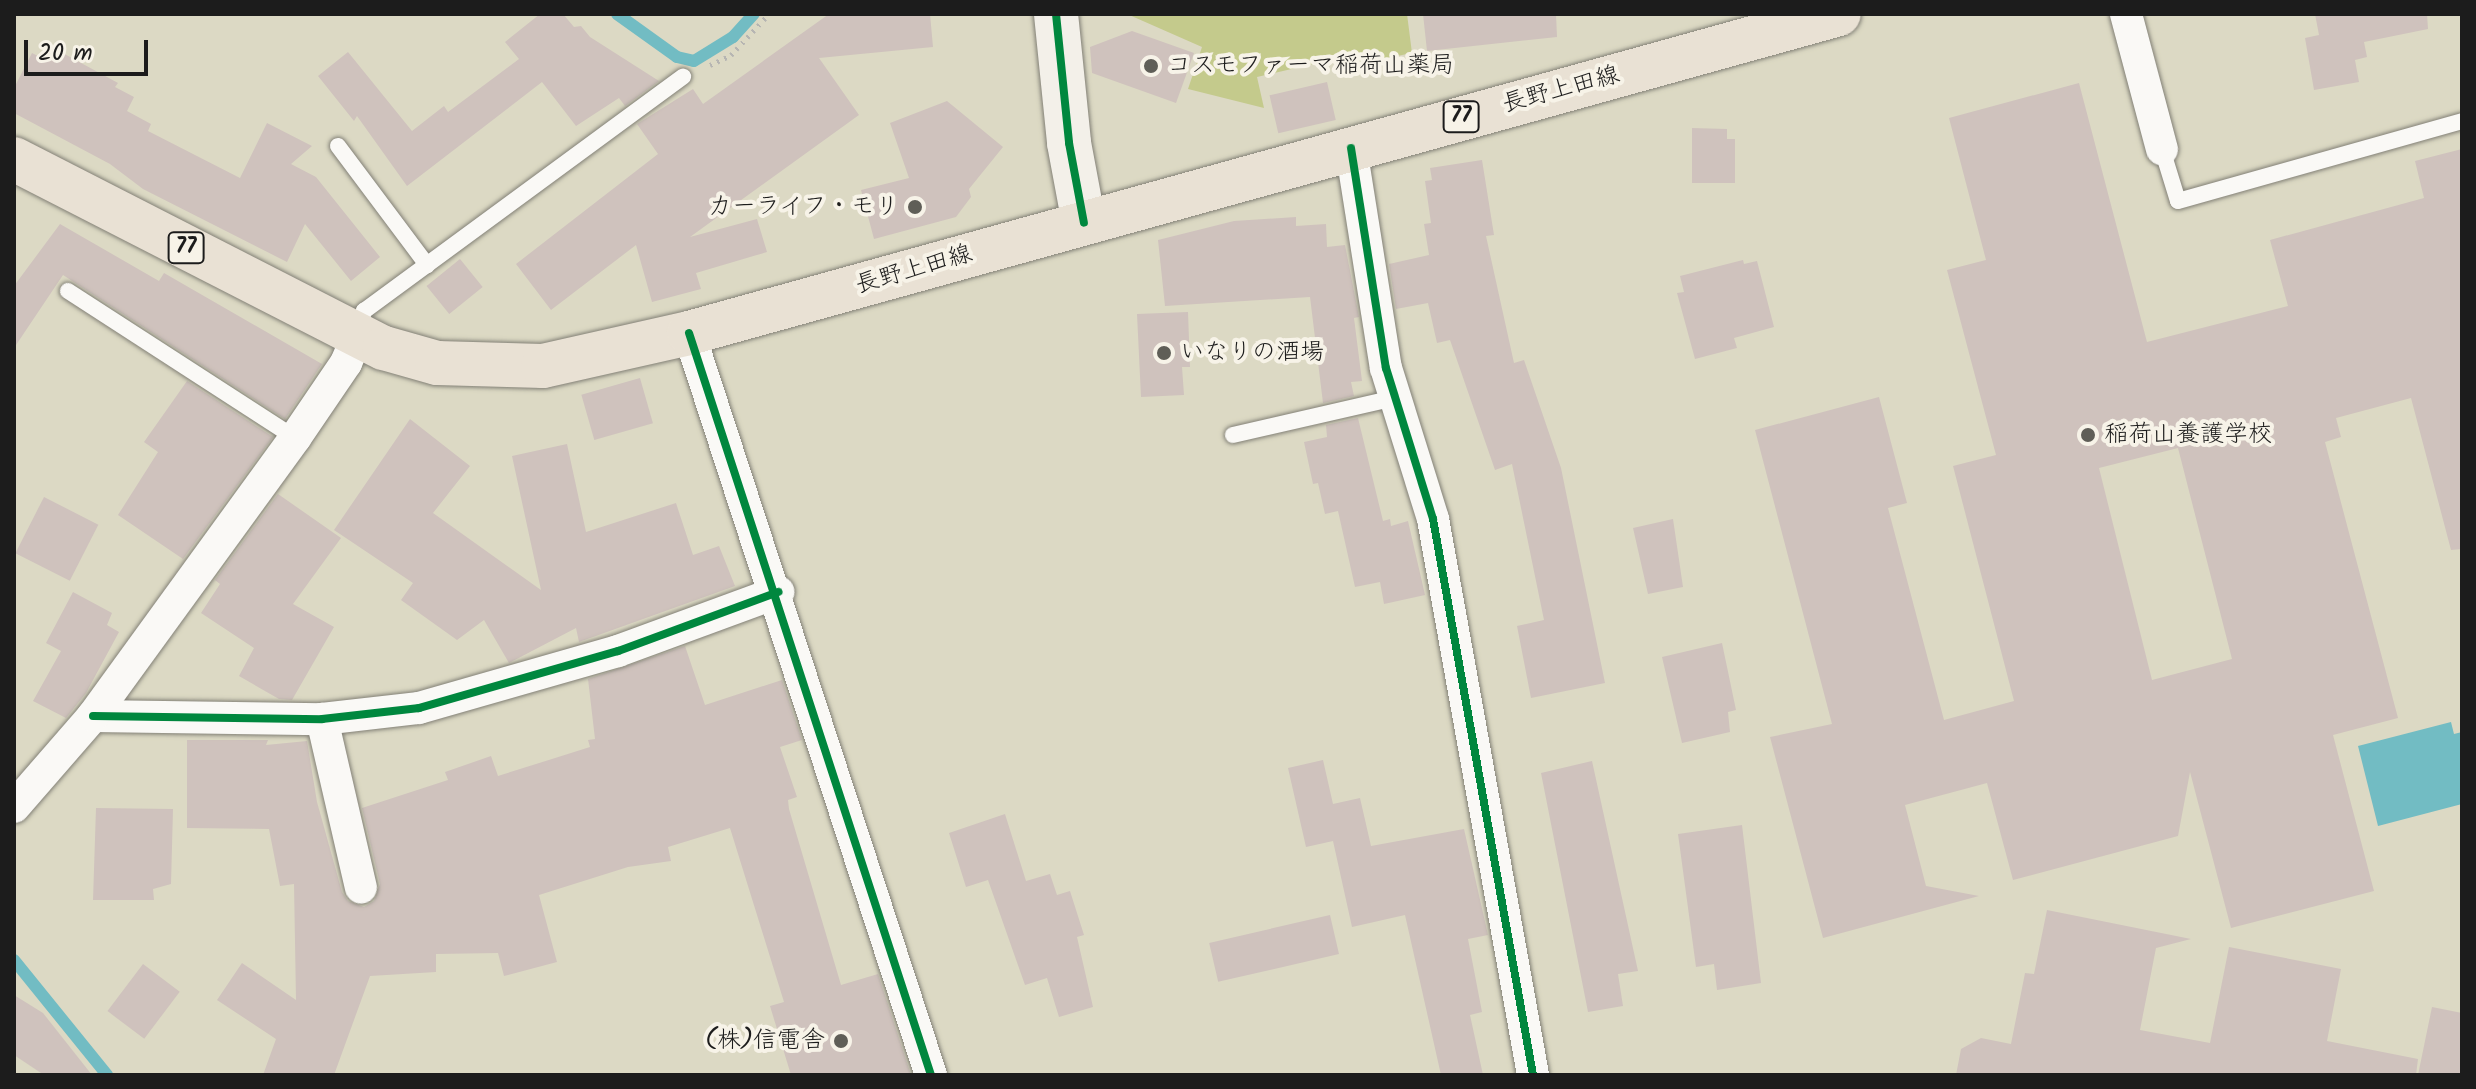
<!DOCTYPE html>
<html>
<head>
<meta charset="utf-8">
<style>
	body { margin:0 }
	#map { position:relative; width:2476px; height:1089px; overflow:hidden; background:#dcd9c4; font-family:Kalam,"Klee One",sans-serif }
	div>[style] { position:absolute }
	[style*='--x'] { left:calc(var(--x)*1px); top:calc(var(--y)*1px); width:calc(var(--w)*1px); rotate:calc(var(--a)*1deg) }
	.green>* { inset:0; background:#c4ca8c }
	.water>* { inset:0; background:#72bcc3 }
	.stream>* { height:12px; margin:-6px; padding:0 6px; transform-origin:6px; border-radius:6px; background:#72bcc3 }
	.building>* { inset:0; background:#cfc2bd; transform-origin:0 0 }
	.path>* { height:5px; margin-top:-2.5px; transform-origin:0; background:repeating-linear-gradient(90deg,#b6b5b2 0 2px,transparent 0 8px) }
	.roads { filter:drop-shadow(0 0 2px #828076) drop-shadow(0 0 2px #828076) }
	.lane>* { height:16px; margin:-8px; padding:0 8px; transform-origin:8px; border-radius:8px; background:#faf9f6 }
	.street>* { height:32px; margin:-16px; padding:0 16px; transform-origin:16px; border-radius:16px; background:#faf9f6 }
	.secondary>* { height:44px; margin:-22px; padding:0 22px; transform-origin:22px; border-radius:22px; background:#f3f0e9 }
	.primary>* { height:44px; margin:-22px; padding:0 22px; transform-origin:22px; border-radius:22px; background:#e9e1d4 }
	.cycleway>* { height:8px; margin:-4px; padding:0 4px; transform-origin:4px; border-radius:4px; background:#00873e }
	.dots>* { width:22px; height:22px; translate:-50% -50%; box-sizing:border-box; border:4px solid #f7f3e8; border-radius:50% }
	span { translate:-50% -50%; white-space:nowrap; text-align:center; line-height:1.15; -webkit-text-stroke:8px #f7f3e8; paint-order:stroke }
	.shield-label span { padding:2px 6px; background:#f7f3e8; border:2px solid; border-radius:6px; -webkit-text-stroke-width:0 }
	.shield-label { font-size:22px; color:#1c1c1c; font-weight:700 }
	.poi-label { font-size:24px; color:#1c1c1c }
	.left { translate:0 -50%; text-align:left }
	.right { translate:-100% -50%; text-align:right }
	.street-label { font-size:24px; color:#1c1c1c }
	.frame { position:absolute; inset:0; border:16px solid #1c1c1c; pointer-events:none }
	.scale { position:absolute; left:24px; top:40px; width:124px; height:36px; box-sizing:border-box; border:4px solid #1c1c1c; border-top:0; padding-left:10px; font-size:24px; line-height:28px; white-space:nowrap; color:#1c1c1c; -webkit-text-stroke:6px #f7f3e8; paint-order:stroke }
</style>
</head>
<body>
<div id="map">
	<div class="green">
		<div style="clip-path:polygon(1127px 14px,1407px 14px,1412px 53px,1342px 67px,1339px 58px,1257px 77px,1264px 108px,1188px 89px,1202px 47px)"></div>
	</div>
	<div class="water">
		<div style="clip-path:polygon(2451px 722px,2454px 734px,2462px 732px,2462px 804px,2378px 826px,2358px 746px)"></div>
	</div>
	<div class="stream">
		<div style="--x:617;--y:14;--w:74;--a:35.6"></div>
		<div style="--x:677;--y:57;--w:17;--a:13"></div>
		<div style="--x:694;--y:61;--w:46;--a:-31.6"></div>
		<div style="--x:733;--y:37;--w:31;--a:-48"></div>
		<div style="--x:14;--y:960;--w:148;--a:51"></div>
	</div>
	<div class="building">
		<div style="clip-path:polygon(540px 14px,563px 14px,574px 27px,581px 26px,590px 37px,659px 81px,625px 106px,619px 98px,576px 126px,542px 82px,407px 186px,357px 116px,354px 121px,318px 76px,348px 52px,412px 131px,444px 106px,448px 112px,519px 59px,505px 42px)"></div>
		<div style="clip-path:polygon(829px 14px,930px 14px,933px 47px,819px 58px,859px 115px,690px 237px,757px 219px,767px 252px,696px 273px,701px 289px,652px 302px,636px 245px,551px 310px,516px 264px,658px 154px,637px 124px,693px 89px,703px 104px)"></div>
		<div style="clip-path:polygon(1423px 14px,1556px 14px,1557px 37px,1427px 51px)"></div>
		<div style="clip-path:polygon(2315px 14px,2427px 14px,2428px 29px,2364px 42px,2367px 57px,2355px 60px,2359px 82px,2314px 90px,2305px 38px,2319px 35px)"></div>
		<div style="clip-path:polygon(1132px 31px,1194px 53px,1176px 103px,1092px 73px,1090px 47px)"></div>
		<div style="clip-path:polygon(48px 45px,118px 83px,115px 87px,134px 97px,127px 111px,151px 124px,148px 131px,240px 178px,267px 123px,312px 146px,291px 164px,316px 177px,380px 257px,351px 281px,305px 224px,287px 262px,143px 189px,110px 164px,14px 113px,14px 88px,32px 53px,42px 58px)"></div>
		<div style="left:1327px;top:82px;width:39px;height:59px;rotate:77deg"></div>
		<div style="clip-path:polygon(evenodd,2079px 83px,2147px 342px,2288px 306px,2270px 240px,2424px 198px,2415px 161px,2462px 149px,2462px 549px,2451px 550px,2411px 398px,2336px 418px,2341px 437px,2325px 442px,2398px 718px,2333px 735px,2374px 891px,2231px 928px,2190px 772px,2178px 836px,2013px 880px,1987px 783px,1905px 805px,1926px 886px,1979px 896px,1823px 938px,1770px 737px,1832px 724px,1755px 430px,1879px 397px,1907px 503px,1888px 508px,1944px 720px,2014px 701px,1953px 466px,1996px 455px,1947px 270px,1986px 260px,1949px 118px,2079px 83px,2178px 448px,2232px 659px,2152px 680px,2099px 468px,2178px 448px)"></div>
		<div style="clip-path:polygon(947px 101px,1003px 147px,969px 189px,971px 197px,956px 217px,874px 239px,861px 190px,909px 178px,890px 123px)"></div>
		<div style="clip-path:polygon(1692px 128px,1727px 129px,1727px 139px,1735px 139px,1735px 183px,1692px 183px)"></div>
		<div style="clip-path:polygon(1482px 160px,1494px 235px,1486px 236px,1514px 363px,1524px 360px,1561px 468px,1605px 683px,1531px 698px,1517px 626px,1544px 620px,1512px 464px,1495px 470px,1450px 340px,1437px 343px,1428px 303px,1396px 309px,1389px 264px,1429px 255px,1424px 224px,1431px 223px,1425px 181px,1432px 180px,1430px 168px)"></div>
		<div style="clip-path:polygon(1296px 217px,1296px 226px,1326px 224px,1327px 247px,1345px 245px,1359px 317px,1354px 318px,1362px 381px,1351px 382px,1354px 396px,1323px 403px,1310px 297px,1165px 306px,1158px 240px,1234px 221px)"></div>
		<div style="clip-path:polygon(60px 224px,159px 281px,164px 273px,322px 364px,285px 419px,63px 275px,14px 348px,14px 286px)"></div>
		<div style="left:460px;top:259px;width:36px;height:43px;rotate:51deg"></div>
		<div style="clip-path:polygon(1743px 260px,1744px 264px,1757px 261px,1774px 327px,1734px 338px,1737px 348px,1695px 359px,1677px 293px,1684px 292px,1680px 276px)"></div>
		<div style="clip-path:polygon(1188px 312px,1190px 367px,1182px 367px,1184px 395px,1141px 397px,1137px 314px)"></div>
		<div style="left:640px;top:378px;width:47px;height:61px;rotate:74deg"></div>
		<div style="clip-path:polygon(187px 381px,273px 437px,183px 559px,118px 515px,158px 452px,144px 442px)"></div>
		<div style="clip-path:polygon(1358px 418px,1383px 521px,1390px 519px,1391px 526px,1408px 521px,1425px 595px,1384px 604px,1380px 582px,1355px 587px,1338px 511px,1325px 514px,1318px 483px,1313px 484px,1304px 442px,1327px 437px,1326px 425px)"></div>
		<div style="clip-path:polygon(410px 419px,470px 466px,433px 513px,541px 590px,512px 456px,567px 444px,586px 532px,676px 503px,693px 555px,719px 546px,735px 586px,579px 642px,576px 628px,509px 663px,484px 620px,457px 640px,401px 600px,413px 583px,334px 530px)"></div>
		<div style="clip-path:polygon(278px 494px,341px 538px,293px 604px,334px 627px,292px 700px,279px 699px,239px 676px,254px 648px,201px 613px,220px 584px,215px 580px)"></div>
		<div style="left:44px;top:497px;width:61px;height:63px;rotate:27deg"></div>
		<div style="clip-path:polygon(1673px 519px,1683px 587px,1648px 594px,1633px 528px)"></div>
		<div style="clip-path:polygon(73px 592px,112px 613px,107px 625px,119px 632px,86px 693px,66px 718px,33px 701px,61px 651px,46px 643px)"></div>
		<div style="clip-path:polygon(1722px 643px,1736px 710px,1728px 712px,1730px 732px,1682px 743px,1662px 657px)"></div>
		<div style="clip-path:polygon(685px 646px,705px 705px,782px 680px,802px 740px,780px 747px,797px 797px,788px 800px,789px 809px,841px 985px,878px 974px,911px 1075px,791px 1075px,770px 1006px,784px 1002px,730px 828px,668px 847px,671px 861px,628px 867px,539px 895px,557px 962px,504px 976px,498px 953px,436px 954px,436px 972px,370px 976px,334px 1075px,263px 1075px,276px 1039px,217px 1000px,242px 963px,296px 1000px,294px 884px,280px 886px,269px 829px,187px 828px,187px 740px,268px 740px,266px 745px,307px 741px,317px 802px,342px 892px,348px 901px,364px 907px,374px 901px,380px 884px,362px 808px,448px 780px,445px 772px,491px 756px,498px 776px,590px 747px,588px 740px,595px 739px,588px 679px)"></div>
		<div style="clip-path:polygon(1323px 760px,1333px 804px,1360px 798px,1371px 846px,1464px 829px,1488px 935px,1468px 939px,1482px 1012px,1470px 1015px,1483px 1075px,1441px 1075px,1405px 915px,1352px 927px,1333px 841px,1306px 847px,1288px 768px)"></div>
		<div style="clip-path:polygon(1592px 761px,1638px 971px,1618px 974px,1623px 1006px,1588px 1012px,1541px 773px)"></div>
		<div style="clip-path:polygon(96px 808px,173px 809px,171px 884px,153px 889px,154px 900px,93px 900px)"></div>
		<div style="clip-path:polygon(1005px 814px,1026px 881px,1050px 874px,1057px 895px,1070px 891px,1084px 935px,1077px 937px,1093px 1007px,1059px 1017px,1047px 978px,1025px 985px,988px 880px,966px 887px,949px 833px)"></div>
		<div style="clip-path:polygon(1742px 825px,1761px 983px,1717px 990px,1714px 964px,1696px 967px,1678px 834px)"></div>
		<div style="clip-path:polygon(2047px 910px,2191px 939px,2156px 948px,2140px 1030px,2210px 1043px,2229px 947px,2341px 969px,2327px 1041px,2418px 1059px,2416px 1075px,1956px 1075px,1961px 1049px,1981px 1038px,2011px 1044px,2025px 973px,2034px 974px)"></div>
		<div style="left:1330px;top:915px;width:40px;height:124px;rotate:77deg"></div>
		<div style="left:143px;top:964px;width:46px;height:59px;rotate:37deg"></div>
		<div style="clip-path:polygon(14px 995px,43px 1013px,92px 1075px,44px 1075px,14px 1055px)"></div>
		<div style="clip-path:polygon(2432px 1007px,2462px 1013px,2462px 1075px,2418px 1075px)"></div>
	</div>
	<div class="path">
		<div style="--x:710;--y:65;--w:23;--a:-25"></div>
		<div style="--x:731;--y:55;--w:56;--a:-47.2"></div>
	</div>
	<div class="roads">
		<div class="lane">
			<div style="--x:338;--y:146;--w:149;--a:53.2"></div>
			<div style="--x:2162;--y:149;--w:54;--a:72.9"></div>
			<div style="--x:2178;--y:201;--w:295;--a:-15.7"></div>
			<div style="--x:68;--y:291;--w:270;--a:32.9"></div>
			<div style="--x:359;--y:332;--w:22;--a:-77"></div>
			<div style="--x:364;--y:311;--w:396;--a:-36.3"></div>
			<div style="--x:1233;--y:435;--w:166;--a:-12.9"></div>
		</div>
		<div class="street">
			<div style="--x:2126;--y:14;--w:140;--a:75.1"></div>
			<div style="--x:1351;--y:148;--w:223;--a:81"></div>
			<div style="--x:1386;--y:368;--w:158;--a:72.7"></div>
			<div style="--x:1433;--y:519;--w:565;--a:79.8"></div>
			<div style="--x:689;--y:333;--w:780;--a:71.94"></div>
			<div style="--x:93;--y:716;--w:229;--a:0.8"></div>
			<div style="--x:322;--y:719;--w:98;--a:-6.5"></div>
			<div style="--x:419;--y:708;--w:207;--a:-16"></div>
			<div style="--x:618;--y:651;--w:171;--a:-20.2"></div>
			<div style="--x:322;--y:719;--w:173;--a:77"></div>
			<div style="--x:14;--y:807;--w:121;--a:-49"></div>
			<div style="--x:93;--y:716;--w:344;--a:-54"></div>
			<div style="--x:295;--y:438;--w:91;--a:-55.8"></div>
			<div style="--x:346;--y:363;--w:28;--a:-67"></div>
		</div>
		<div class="secondary">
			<div style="--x:1056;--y:14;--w:130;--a:84.2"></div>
			<div style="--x:1069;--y:143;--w:81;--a:79.4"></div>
		</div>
		<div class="primary">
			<div style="--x:14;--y:159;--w:415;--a:27.1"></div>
			<div style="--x:384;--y:348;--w:55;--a:15.8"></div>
			<div style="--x:437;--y:363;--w:106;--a:1.6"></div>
			<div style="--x:543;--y:366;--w:150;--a:-12.7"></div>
			<div style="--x:689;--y:333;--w:1193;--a:-15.5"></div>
		</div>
	</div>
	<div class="cycleway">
		<div style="--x:1056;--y:14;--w:130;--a:84.2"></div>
		<div style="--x:1069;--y:143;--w:81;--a:79.4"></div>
		<div style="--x:1351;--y:148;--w:223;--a:81"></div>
		<div style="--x:1386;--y:368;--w:158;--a:72.7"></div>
		<div style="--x:1433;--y:519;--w:565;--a:79.8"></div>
		<div style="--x:689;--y:333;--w:780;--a:71.94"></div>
		<div style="--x:93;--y:716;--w:229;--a:0.8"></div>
		<div style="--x:322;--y:719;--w:98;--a:-6.5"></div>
		<div style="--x:419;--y:708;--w:207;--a:-16"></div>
		<div style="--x:618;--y:651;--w:171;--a:-20.2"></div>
	</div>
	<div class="dots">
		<div style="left:1151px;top:66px;background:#5f5e57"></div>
		<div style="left:915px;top:207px;background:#5f5e57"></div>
		<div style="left:1164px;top:353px;background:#5f5e57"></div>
		<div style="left:2088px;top:435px;background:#5f5e57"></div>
		<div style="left:841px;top:1041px;background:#5f5e57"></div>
	</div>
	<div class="shield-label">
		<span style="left:1461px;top:117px">77</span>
		<span style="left:186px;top:248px">77</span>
	</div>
	<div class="poi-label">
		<span class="left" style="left:1167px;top:66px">コスモファーマ稲荷山薬局</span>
		<span class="right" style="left:899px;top:207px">カーライフ・モリ</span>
		<span class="left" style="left:1180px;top:353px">いなりの酒場</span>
		<span class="left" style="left:2104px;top:435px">稲荷山養護学校</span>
		<span class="right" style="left:825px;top:1041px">(株)信電舎</span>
	</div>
	<div class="street-label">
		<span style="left:1561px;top:90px;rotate:-15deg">長野上田線</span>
		<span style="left:914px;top:270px;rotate:-16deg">長野上田線</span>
	</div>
	<div class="frame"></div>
	<div class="scale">20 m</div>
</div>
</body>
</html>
